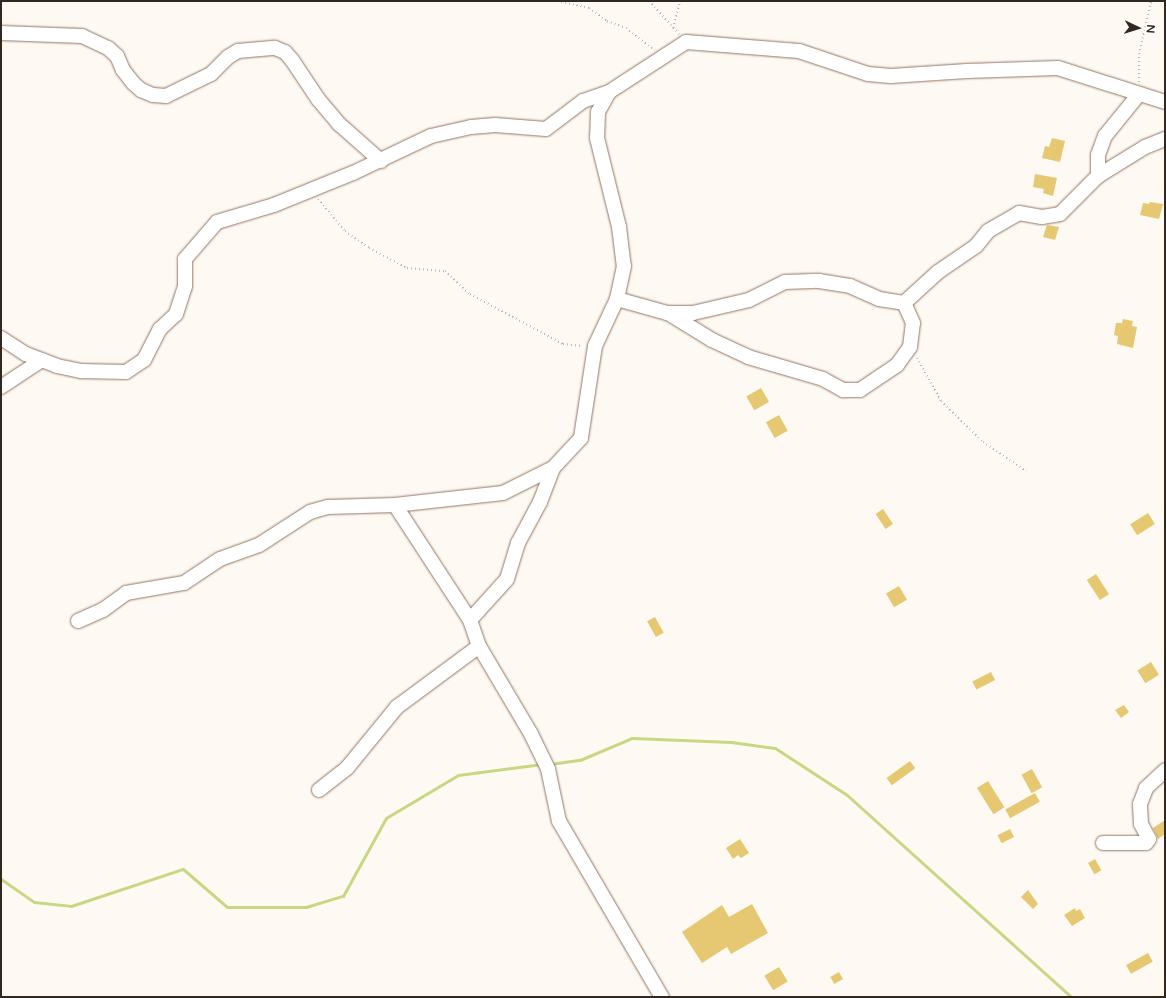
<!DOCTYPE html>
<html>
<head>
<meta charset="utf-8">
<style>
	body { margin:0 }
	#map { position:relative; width:1166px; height:998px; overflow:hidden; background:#fff9f4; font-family:"Varela Round",sans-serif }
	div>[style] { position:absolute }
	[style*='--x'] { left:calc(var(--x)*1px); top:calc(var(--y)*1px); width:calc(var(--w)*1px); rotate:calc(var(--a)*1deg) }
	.stream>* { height:3px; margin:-1.5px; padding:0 1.5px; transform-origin:1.5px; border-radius:1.5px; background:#c8d781 }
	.building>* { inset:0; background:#e5c871; transform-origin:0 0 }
	.path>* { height:2px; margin-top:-1px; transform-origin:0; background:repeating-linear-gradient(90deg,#bdb6b0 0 1px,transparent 0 4px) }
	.roads { filter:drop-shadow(0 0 1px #8f7760) drop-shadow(0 0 1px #8f7760) }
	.minor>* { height:14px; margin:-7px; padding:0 7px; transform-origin:7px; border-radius:7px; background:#fff }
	span { translate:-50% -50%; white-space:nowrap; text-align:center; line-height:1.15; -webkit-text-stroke:4px #fff; paint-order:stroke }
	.frame { position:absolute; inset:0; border:2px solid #32281f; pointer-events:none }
	.north { position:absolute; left:1118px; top:8px; width:40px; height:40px; -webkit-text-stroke:3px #fff; paint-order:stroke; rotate:94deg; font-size:11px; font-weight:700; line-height:16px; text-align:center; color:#32281f }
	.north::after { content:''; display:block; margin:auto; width:14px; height:18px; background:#32281f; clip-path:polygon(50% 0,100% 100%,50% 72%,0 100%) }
</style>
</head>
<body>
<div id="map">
	<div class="stream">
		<div style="--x:550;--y:764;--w:30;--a:-8"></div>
		<div style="--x:580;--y:760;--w:56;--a:-22.9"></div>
		<div style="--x:632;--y:738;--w:99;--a:2.3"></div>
		<div style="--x:731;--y:742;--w:44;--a:7.8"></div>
		<div style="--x:775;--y:748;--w:86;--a:33.1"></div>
		<div style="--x:847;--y:795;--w:302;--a:42"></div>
		<div style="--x:1;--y:879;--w:40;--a:34.9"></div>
		<div style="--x:34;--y:902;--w:37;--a:6"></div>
		<div style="--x:71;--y:906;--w:118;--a:-18.3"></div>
		<div style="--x:183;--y:869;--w:58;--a:40.8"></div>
		<div style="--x:227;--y:907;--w:79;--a:0"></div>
		<div style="--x:306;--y:907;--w:39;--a:-17"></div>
		<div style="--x:343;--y:896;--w:89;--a:-61.1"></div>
		<div style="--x:386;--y:818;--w:84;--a:-30.8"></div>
		<div style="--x:458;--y:775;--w:85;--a:-7.5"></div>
	</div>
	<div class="building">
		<div style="clip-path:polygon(1052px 138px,1065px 141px,1060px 162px,1042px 158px,1045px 146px,1049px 147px)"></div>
		<div style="clip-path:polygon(1035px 174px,1057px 178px,1053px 196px,1043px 193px,1044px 189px,1033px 187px)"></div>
		<div style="clip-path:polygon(1150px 202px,1163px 204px,1159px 219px,1140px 215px,1143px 203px,1149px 204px)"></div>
		<div style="clip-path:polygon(1047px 225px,1059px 227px,1055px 240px,1043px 237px)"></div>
		<div style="clip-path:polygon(1123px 319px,1133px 321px,1132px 326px,1137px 327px,1133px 348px,1117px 344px,1118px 336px,1114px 335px,1116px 323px,1122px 323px)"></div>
		<div style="left:761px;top:388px;width:16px;height:17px;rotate:60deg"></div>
		<div style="left:779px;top:415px;width:18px;height:15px;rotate:61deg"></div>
		<div style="left:883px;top:509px;width:18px;height:9px;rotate:56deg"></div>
		<div style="left:1148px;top:513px;width:13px;height:21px;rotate:58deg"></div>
		<div style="left:1096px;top:574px;width:24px;height:11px;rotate:57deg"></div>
		<div style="left:899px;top:586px;width:16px;height:15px;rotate:60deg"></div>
		<div style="left:655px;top:617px;width:18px;height:9px;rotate:61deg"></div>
		<div style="left:1151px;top:662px;width:15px;height:16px;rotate:58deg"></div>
		<div style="left:991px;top:672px;width:9px;height:21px;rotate:63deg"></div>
		<div style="clip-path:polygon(1124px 705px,1129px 712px,1121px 718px,1115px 710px)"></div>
		<div style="left:910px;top:761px;width:9px;height:29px;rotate:54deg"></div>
		<div style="left:1032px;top:769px;width:21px;height:12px;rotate:61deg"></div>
		<div style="left:988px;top:781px;width:31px;height:13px;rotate:58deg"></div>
		<div style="left:1035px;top:793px;width:10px;height:34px;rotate:61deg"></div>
		<div style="clip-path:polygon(1165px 820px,1165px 834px,1158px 839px,1153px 828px)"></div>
		<div style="left:1010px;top:829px;width:9px;height:14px;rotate:63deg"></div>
		<div style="clip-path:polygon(740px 839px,749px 853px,741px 858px,738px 855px,733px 859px,726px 848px)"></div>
		<div style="left:1095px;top:859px;width:13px;height:8px;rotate:61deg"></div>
		<div style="clip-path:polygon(1028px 890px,1038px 904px,1033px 909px,1021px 897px)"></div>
		<div style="clip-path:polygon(752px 904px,768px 933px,731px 954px,727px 947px,702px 963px,682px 932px,722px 905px,729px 917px)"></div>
		<div style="clip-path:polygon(1075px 908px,1076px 911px,1080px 909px,1085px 918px,1072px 926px,1064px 915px)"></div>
		<div style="left:1148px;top:953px;width:10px;height:25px;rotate:61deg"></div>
		<div style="left:779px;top:967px;width:17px;height:17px;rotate:59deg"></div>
		<div style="left:839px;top:972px;width:8px;height:10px;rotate:60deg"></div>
	</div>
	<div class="path">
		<div style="--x:557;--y:1;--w:33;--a:12"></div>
		<div style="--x:589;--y:8;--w:22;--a:36"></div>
		<div style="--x:607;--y:21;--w:20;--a:20"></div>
		<div style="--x:626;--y:28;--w:36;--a:38"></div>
		<div style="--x:649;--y:1;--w:45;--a:47.7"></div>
		<div style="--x:673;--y:28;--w:28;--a:-75"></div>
		<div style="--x:1139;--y:82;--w:28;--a:-90"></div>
		<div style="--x:1139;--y:54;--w:54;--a:-77.2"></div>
		<div style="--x:318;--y:199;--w:42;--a:49.8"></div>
		<div style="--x:345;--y:231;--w:29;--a:35"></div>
		<div style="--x:369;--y:248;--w:43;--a:27.8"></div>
		<div style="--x:407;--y:268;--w:38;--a:5"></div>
		<div style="--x:445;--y:271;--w:34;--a:43"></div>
		<div style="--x:470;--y:294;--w:106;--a:28.3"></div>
		<div style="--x:563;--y:344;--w:20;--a:6"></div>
		<div style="--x:917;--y:358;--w:49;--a:60.8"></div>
		<div style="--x:941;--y:401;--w:59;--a:44.3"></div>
		<div style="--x:983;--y:442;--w:52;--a:34"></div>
	</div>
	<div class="roads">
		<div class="minor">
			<div style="--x:1;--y:33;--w:81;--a:2.1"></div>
			<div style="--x:82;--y:36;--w:29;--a:25"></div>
			<div style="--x:108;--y:48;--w:12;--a:42"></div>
			<div style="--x:117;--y:56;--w:15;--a:67"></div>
			<div style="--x:123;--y:70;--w:16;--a:52"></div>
			<div style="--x:133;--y:83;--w:11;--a:41"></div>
			<div style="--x:141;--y:90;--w:13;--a:23"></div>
			<div style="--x:153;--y:95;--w:13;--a:4"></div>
			<div style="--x:166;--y:96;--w:50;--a:-26.1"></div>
			<div style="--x:211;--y:74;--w:24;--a:-45"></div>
			<div style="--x:228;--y:57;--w:12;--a:-31"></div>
			<div style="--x:238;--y:51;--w:37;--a:-5"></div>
			<div style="--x:275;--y:48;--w:11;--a:22"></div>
			<div style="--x:285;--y:52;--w:11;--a:49"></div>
			<div style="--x:292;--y:60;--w:47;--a:56.3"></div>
			<div style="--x:318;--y:99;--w:33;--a:50"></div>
			<div style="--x:339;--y:124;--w:56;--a:41.4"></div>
			<div style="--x:609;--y:92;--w:23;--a:119"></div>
			<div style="--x:598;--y:112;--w:26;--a:92"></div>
			<div style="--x:597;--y:138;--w:92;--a:76.1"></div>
			<div style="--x:619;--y:227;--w:39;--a:83"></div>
			<div style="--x:624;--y:266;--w:34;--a:102"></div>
			<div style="--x:617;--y:299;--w:52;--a:115.1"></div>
			<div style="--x:595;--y:346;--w:93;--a:98.7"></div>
			<div style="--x:581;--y:438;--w:41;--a:133"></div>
			<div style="--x:553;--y:468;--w:56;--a:153.4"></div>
			<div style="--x:503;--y:493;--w:109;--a:173.7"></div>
			<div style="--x:395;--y:505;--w:137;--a:56.9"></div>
			<div style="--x:470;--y:620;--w:28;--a:71"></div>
			<div style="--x:479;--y:646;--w:102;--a:59.4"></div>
			<div style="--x:531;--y:734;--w:39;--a:64"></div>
			<div style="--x:548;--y:769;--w:53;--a:78.1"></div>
			<div style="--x:559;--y:821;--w:204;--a:59.7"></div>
			<div style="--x:1098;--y:176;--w:21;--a:-90"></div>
			<div style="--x:1098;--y:155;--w:20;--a:-70"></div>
			<div style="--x:1105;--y:136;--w:54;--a:-51"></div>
			<div style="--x:617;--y:299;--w:52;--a:15.6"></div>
			<div style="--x:667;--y:313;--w:26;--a:0"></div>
			<div style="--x:693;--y:313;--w:57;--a:-13.1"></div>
			<div style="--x:749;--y:300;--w:40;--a:-26.6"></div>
			<div style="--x:785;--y:282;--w:34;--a:-2"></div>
			<div style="--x:819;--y:281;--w:31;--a:9"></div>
			<div style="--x:850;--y:286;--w:32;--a:24"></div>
			<div style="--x:879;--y:299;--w:25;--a:9"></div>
			<div style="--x:904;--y:303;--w:46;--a:-42.4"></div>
			<div style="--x:938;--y:272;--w:46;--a:-34.4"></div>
			<div style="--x:976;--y:246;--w:19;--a:-51"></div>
			<div style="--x:988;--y:231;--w:36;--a:-30"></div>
			<div style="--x:1019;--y:213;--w:23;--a:10"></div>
			<div style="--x:1042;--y:217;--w:18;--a:-9"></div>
			<div style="--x:1060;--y:214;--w:54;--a:-45"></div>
			<div style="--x:1098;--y:176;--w:55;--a:-31.7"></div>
			<div style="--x:1145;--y:147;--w:22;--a:-22"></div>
			<div style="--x:668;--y:313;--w:52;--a:31.5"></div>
			<div style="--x:712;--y:340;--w:40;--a:25"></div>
			<div style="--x:748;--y:357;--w:78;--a:16.3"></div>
			<div style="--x:823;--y:379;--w:23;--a:29"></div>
			<div style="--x:843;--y:390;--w:17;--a:0"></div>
			<div style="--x:860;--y:390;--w:45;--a:-34"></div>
			<div style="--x:897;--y:365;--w:22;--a:-54"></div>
			<div style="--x:910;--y:347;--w:24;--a:-83"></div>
			<div style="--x:913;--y:323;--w:22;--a:-114"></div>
			<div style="--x:1;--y:338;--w:30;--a:33"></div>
			<div style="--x:26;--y:354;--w:33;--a:21"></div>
			<div style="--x:57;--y:366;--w:25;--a:12"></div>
			<div style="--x:81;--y:371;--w:45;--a:1.3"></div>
			<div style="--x:126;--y:372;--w:22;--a:-34"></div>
			<div style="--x:144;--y:360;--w:35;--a:-63"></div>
			<div style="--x:160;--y:329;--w:22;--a:-43"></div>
			<div style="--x:176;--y:314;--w:29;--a:-72"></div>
			<div style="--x:185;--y:286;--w:27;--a:-90"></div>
			<div style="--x:185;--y:259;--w:49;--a:-49.1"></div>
			<div style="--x:217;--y:222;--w:59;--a:-16.6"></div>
			<div style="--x:274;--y:205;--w:85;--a:-22.1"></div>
			<div style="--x:353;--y:173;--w:86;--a:-25.4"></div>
			<div style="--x:431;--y:136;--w:41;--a:-12.7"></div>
			<div style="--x:471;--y:127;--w:24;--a:-5"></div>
			<div style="--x:495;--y:125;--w:51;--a:4.5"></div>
			<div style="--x:546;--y:129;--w:46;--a:-37.1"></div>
			<div style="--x:583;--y:101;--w:28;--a:-19"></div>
			<div style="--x:609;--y:92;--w:92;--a:-33"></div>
			<div style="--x:686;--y:42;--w:113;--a:4.6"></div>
			<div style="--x:799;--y:51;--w:73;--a:18.4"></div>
			<div style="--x:868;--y:74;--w:23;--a:5"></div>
			<div style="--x:891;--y:76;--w:76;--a:-3.8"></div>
			<div style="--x:967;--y:71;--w:91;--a:-1.9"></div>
			<div style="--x:1058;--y:68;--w:112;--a:17.6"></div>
			<div style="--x:1;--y:387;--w:49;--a:-33.4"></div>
			<div style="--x:470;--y:620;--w:55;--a:-47.9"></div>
			<div style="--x:507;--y:579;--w:38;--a:-73"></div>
			<div style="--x:518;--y:543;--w:47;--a:-61.8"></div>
			<div style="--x:540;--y:502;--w:36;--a:-69"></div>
			<div style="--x:78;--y:621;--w:27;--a:-24"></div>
			<div style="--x:103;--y:610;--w:29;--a:-36"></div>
			<div style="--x:126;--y:593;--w:59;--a:-9.8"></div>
			<div style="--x:184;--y:583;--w:43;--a:-33.7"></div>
			<div style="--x:220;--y:559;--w:41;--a:-19.7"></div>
			<div style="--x:259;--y:545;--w:61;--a:-32.9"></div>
			<div style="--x:310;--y:512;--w:19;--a:-16"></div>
			<div style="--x:328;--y:507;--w:67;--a:-1.7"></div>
			<div style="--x:319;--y:790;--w:36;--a:-38"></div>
			<div style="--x:347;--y:768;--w:79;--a:-50.7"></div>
			<div style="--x:397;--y:707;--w:102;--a:-36.6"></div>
			<div style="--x:1103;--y:843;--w:43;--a:0"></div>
			<div style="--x:1146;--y:843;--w:5;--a:-53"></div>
			<div style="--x:1149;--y:839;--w:17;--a:-118"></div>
			<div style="--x:1141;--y:824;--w:20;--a:-93"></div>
			<div style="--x:1140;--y:804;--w:17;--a:-69"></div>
			<div style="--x:1146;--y:788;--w:26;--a:-43"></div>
		</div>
	</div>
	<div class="frame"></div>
	<div class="north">N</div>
</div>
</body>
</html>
